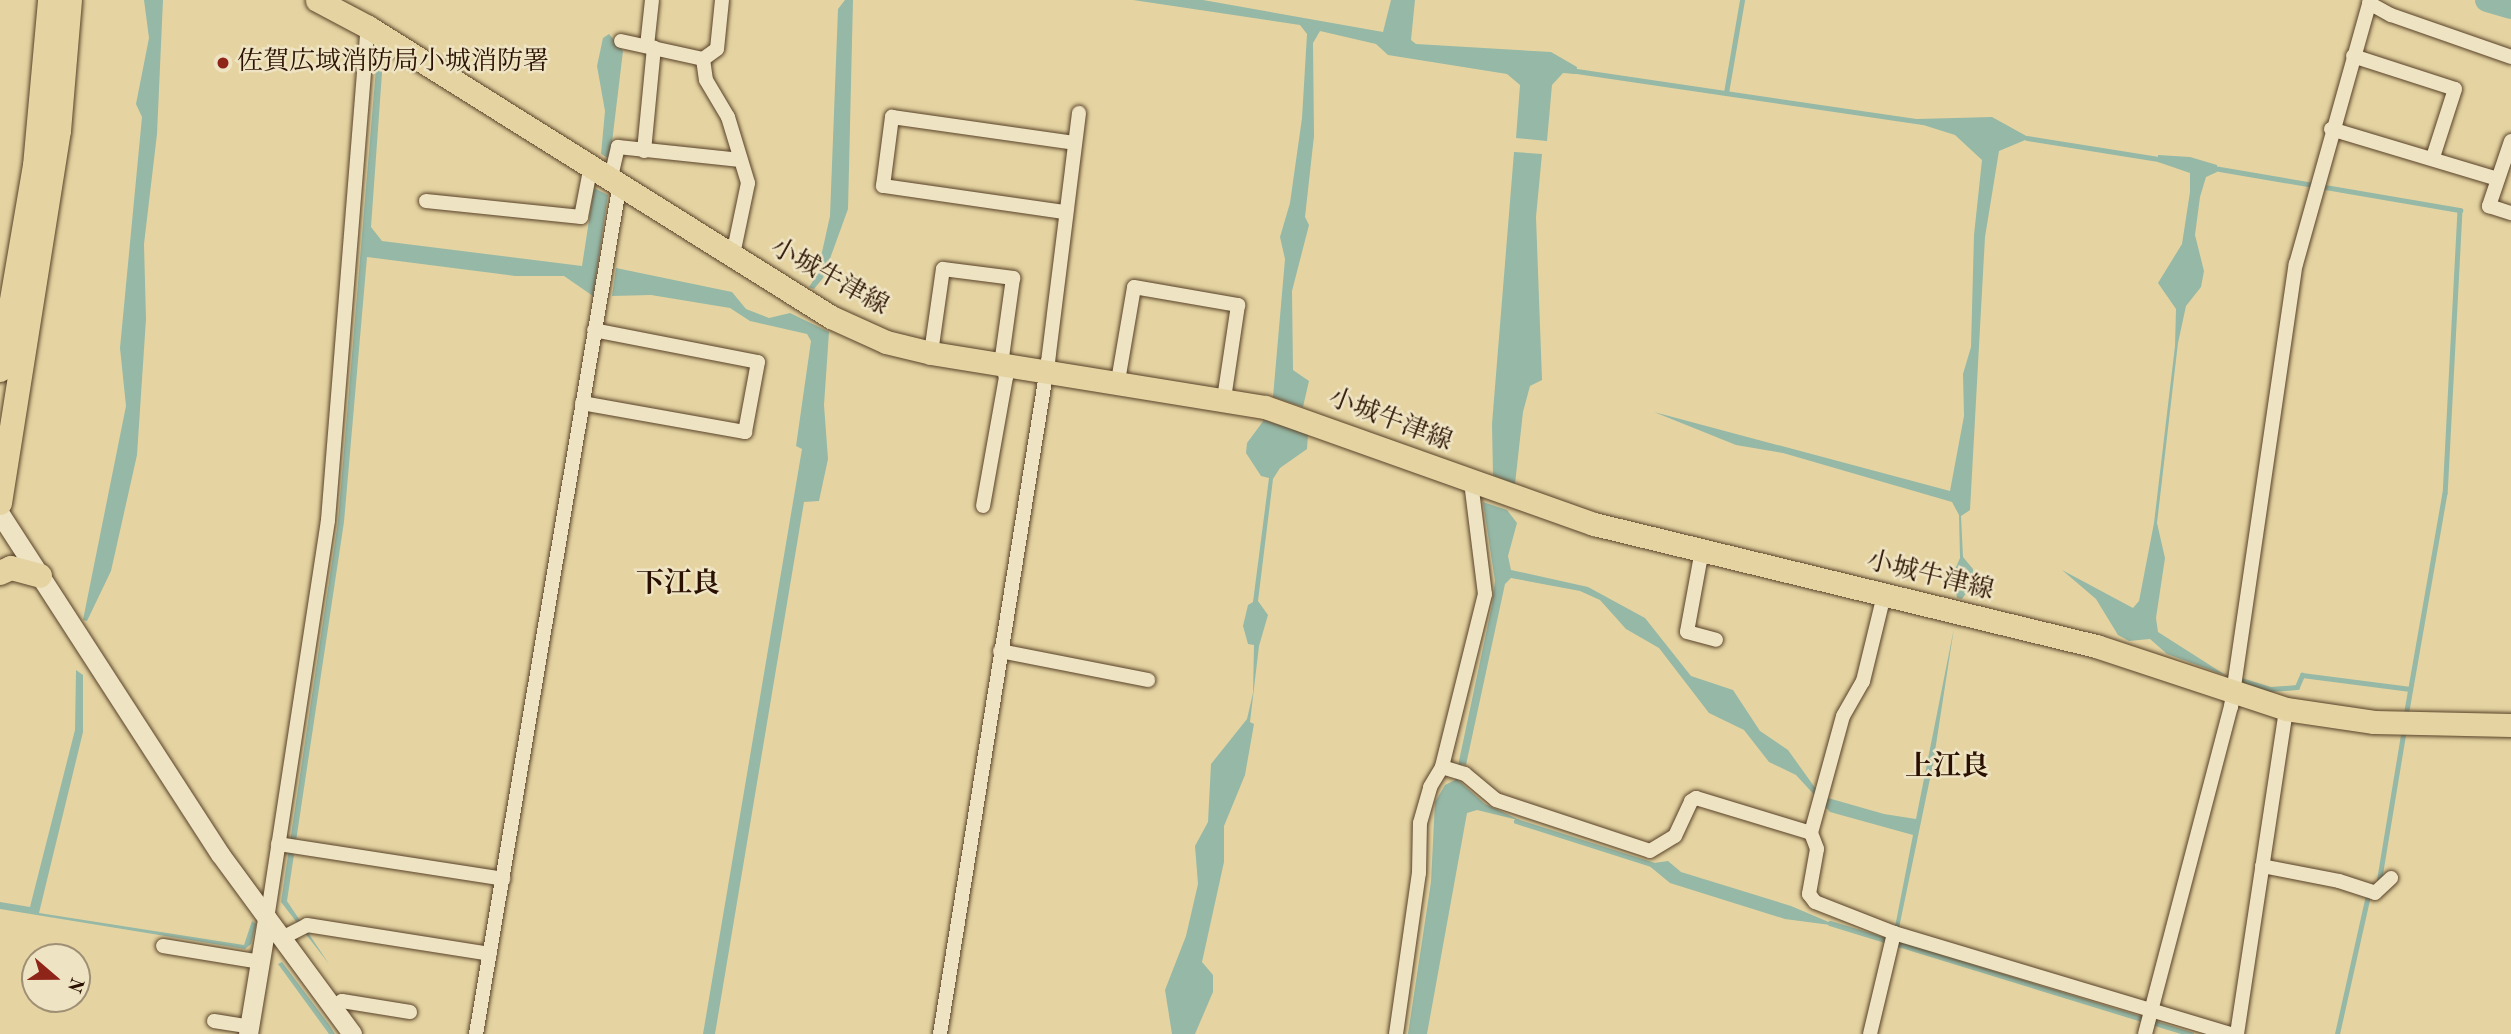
<!DOCTYPE html>
<html>
<head>
<meta charset="utf-8">
<style>
	body { margin:0 }
	#map { position:relative; width:2511px; height:1034px; overflow:hidden; background:#e5d4a2; font-family:"Old Standard TT","Noto Serif JP",serif }
	div>[style] { position:absolute }
	[style*='--x'] { left:calc(var(--x)*1px); top:calc(var(--y)*1px); width:calc(var(--w)*1px); rotate:calc(var(--a)*1deg) }
	.water>* { inset:0; background:#96b8a6 }
	.stream>* { height:4.5px; margin:-2.25px; padding:0 2.25px; transform-origin:2.25px; border-radius:2.25px; background:#96b8a6 }
	.river>* { height:24px; margin:-12px; padding:0 12px; transform-origin:12px; border-radius:12px; background:#96b8a6 }
	.roads { filter:drop-shadow(0 0 2px #584128) drop-shadow(0 0 2px #584128) }
	.street>* { height:14px; margin:-7px; padding:0 7px; transform-origin:7px; border-radius:7px; background:#eee3c3 }
	.secondary>* { height:19px; margin:-9.5px; padding:0 9.5px; transform-origin:9.5px; border-radius:9.5px; background:#eee3c3 }
	.primary>* { height:23px; margin:-11.5px; padding:0 11.5px; transform-origin:11.5px; border-radius:11.5px; background:#e5d4a2 }
	.highway>* { height:24px; margin:-12px; padding:0 12px; transform-origin:12px; border-radius:12px; background:#e5d4a2 }
	.dots>* { width:19px; height:19px; translate:-50% -50%; box-sizing:border-box; border:4px solid #eee3c3; border-radius:50% }
	span { translate:-50% -50%; white-space:nowrap; text-align:center; line-height:1.15; -webkit-text-stroke:5px #eee3c3; paint-order:stroke }
	.poi-label { font-size:26px; color:#291000 }
	.left { translate:0 -50%; text-align:left }
	.street-label { font-size:26px; color:#291000 }
	.neighbourhood-label { font-size:28px; color:#291000; font-weight:700 }
	.north { position:absolute; left:21px; top:943px; width:70px; height:70px; box-sizing:border-box; background:#eee3c3; border:2px solid #9f8f75; border-radius:50%; rotate:110deg; font-size:19px; font-weight:700; line-height:28px; text-align:center; color:#291000 }
	.north::after { content:''; display:block; margin:auto; width:24px; height:32px; background:#8f2418; clip-path:polygon(50% 0,100% 100%,50% 72%,0 100%) }
</style>
</head>
<body>
<div id="map">
	<div class="water">
		<div style="clip-path:polygon(144px 0,163px 0,157px 134px,144px 244px,146px 319px,137px 455px,111px 571px,87px 621px,83px 620px,126px 406px,120px 348px,142px 117px,136px 104px,149px 38px)"></div>
		<div style="clip-path:polygon(845px 0,853px 0,848px 209px,823px 278px,814px 289px,809px 287px,817px 275px,830px 216px,838px 9px)"></div>
		<div style="clip-path:polygon(1133px 0,1203px 0,1383px 32px,1391px 0,1415px 0,1411px 40px,1416px 44px,1551px 52px,1577px 67px,1576px 74px,1563px 73px,1552px 85px,1547px 141px,1516px 138px,1520px 85px,1507px 74px,1388px 55px,1376px 44px,1320px 31px,1313px 43px,1314px 136px,1305px 217px,1309px 225px,1292px 291px,1293px 370px,1309px 381px,1303px 407px,1273px 397px,1285px 259px,1280px 237px,1290px 203px,1302px 118px,1307px 34px,1300px 25px)"></div>
		<div style="clip-path:polygon(609px 34px,623px 51px,610px 159px,601px 154px,605px 111px,597px 66px,603px 38px)"></div>
		<div style="clip-path:polygon(377px 56px,383px 59px,371px 227px,382px 241px,582px 266px,594px 188px,608px 195px,593px 296px,564px 276px,515px 276px,367px 257px,344px 522px,287px 901px,329px 964px,281px 902px,338px 522px)"></div>
		<div style="clip-path:polygon(1992px 117px,2030px 138px,1999px 151px,1985px 237px,1970px 510px,1961px 516px,1963px 557px,1973px 569px,1972px 585px,1962px 599px,1957px 598px,1953px 574px,1960px 558px,1959px 515px,1952px 502px,1783px 453px,1736px 445px,1654px 412px,1950px 491px,1964px 416px,1963px 374px,1971px 347px,1974px 235px,1982px 160px,1955px 135px,1917px 123px,1917px 119px)"></div>
		<div style="clip-path:polygon(1514px 152px,1542px 154px,1536px 217px,1542px 380px,1530px 386px,1523px 412px,1515px 484px,1493px 475px,1492px 424px)"></div>
		<div style="clip-path:polygon(2158px 155px,2190px 157px,2217px 165px,2217px 172px,2206px 177px,2200px 197px,2195px 235px,2204px 271px,2201px 287px,2186px 306px,2178px 343px,2157px 523px,2165px 558px,2156px 618px,2158px 632px,2227px 676px,2167px 654px,2150px 639px,2129px 641px,2118px 635px,2096px 599px,2062px 570px,2133px 608px,2139px 601px,2154px 523px,2175px 346px,2176px 309px,2158px 283px,2182px 244px,2190px 192px,2190px 173px,2158px 162px)"></div>
		<div style="clip-path:polygon(616px 268px,732px 292px,746px 309px,769px 318px,790px 313px,829px 332px,824px 405px,828px 459px,819px 501px,804px 502px,715px 1034px,703px 1034px,802px 449px,796px 446px,811px 341px,807px 334px,750px 321px,730px 308px,651px 295px,612px 296px)"></div>
		<div style="clip-path:polygon(1264px 420px,1308px 434px,1307px 449px,1280px 468px,1273px 479px,1258px 601px,1268px 615px,1259px 646px,1250px 722px,1254px 724px,1245px 775px,1224px 826px,1224px 862px,1202px 962px,1213px 975px,1213px 992px,1195px 1034px,1172px 1034px,1165px 990px,1186px 936px,1198px 884px,1195px 846px,1208px 822px,1211px 764px,1247px 719px,1253px 693px,1254px 645px,1248px 644px,1243px 626px,1248px 605px,1253px 602px,1269px 478px,1261px 476px,1246px 453px,1247px 443px)"></div>
		<div style="clip-path:polygon(1483px 502px,1507px 510px,1517px 523px,1508px 556px,1511px 570px,1588px 587px,1645px 618px,1691px 676px,1733px 690px,1760px 731px,1788px 750px,1821px 796px,1884px 814px,1916px 819px,1954px 628px,1933px 764px,1899px 928px,1895px 927px,1913px 835px,1830px 812px,1796px 775px,1769px 762px,1744px 730px,1709px 713px,1659px 648px,1626px 629px,1600px 600px,1580px 591px,1511px 578px,1505px 584px,1466px 765px,1462px 764px,1458px 780px,1485px 804px,1522px 821px,1477px 810px,1467px 813px,1427px 1034px,1408px 1034px,1431px 882px,1435px 802px,1445px 785px,1455px 780px,1492px 605px,1495px 581px)"></div>
		<div style="clip-path:polygon(76px 670px,83px 675px,83px 732px,39px 913px,244px 945px,252px 921px,256px 924px,251px 944px,245px 949px,0 909px,0 902px,30px 907px,75px 730px)"></div>
		<div style="clip-path:polygon(1668px 861px,1681px 872px,1791px 906px,1838px 926px,1785px 919px,1670px 883px,1647px 864px)"></div>
		<div style="clip-path:polygon(282px 962px,330px 1026px,335px 1034px,329px 1034px,278px 964px)"></div>
	</div>
	<div class="stream">
		<div style="--x:1570;--y:70;--w:356;--a:8.4"></div>
		<div style="--x:1726;--y:93;--w:94;--a:-80.2"></div>
		<div style="--x:2027;--y:138;--w:139;--a:9.1"></div>
		<div style="--x:2214;--y:168;--w:250;--a:9.7"></div>
		<div style="--x:2460;--y:210;--w:283;--a:93"></div>
		<div style="--x:2445;--y:493;--w:221;--a:99.9"></div>
		<div style="--x:2238;--y:679;--w:34;--a:17"></div>
		<div style="--x:2270;--y:689;--w:27;--a:-4"></div>
		<div style="--x:2297;--y:687;--w:13;--a:-67"></div>
		<div style="--x:2302;--y:675;--w:109;--a:7.4"></div>
		<div style="--x:1516;--y:821;--w:146;--a:17.6"></div>
		<div style="--x:2379;--y:880;--w:147;--a:-80.6"></div>
		<div style="--x:1830;--y:923;--w:378;--a:17.1"></div>
		<div style="--x:2337;--y:1034;--w:142;--a:-77.4"></div>
	</div>
	<div class="river">
		<div style="--x:2487;--y:0;--w:25;--a:16"></div>
	</div>
	<div class="roads">
		<div class="street">
			<div style="--x:722;--y:0;--w:49;--a:95.8"></div>
			<div style="--x:717;--y:49;--w:17;--a:144"></div>
			<div style="--x:703;--y:59;--w:21;--a:82"></div>
			<div style="--x:706;--y:80;--w:43;--a:59.3"></div>
			<div style="--x:728;--y:117;--w:69;--a:73.1"></div>
			<div style="--x:748;--y:183;--w:74;--a:101.8"></div>
			<div style="--x:2369;--y:3;--w:25;--a:29"></div>
			<div style="--x:2391;--y:15;--w:127;--a:19.3"></div>
			<div style="--x:621;--y:41;--w:84;--a:12.4"></div>
			<div style="--x:647;--y:46;--w:46;--a:-83.8"></div>
			<div style="--x:2353;--y:56;--w:107;--a:17.9"></div>
			<div style="--x:2455;--y:89;--w:71;--a:107.9"></div>
			<div style="--x:2331;--y:129;--w:174;--a:16.7"></div>
			<div style="--x:2511;--y:141;--w:69;--a:108.7"></div>
			<div style="--x:2489;--y:206;--w:23;--a:18"></div>
			<div style="--x:644;--y:151;--w:104;--a:-84.5"></div>
			<div style="--x:611;--y:177;--w:31;--a:-77"></div>
			<div style="--x:618;--y:147;--w:123;--a:6.1"></div>
			<div style="--x:426;--y:201;--w:156;--a:5.9"></div>
			<div style="--x:581;--y:217;--w:53;--a:-79.1"></div>
			<div style="--x:1064;--y:212;--w:183;--a:-171.8"></div>
			<div style="--x:883;--y:186;--w:70;--a:-82.6"></div>
			<div style="--x:892;--y:117;--w:184;--a:8.1"></div>
			<div style="--x:931;--y:353;--w:85;--a:-81.9"></div>
			<div style="--x:943;--y:269;--w:71;--a:7.3"></div>
			<div style="--x:1013;--y:278;--w:87;--a:97.9"></div>
			<div style="--x:1001;--y:364;--w:14;--a:69"></div>
			<div style="--x:1006;--y:377;--w:131;--a:100.1"></div>
			<div style="--x:1118;--y:381;--w:95;--a:-80.3"></div>
			<div style="--x:1134;--y:287;--w:106;--a:9.8"></div>
			<div style="--x:1238;--y:305;--w:95;--a:98.5"></div>
			<div style="--x:582;--y:403;--w:166;--a:10.1"></div>
			<div style="--x:745;--y:432;--w:71;--a:-79.5"></div>
			<div style="--x:758;--y:362;--w:167;--a:-169"></div>
			<div style="--x:1471;--y:482;--w:113;--a:82.9"></div>
			<div style="--x:1485;--y:594;--w:178;--a:104"></div>
			<div style="--x:1442;--y:767;--w:24;--a:17"></div>
			<div style="--x:1465;--y:774;--w:40;--a:40"></div>
			<div style="--x:1496;--y:800;--w:162;--a:18.3"></div>
			<div style="--x:1650;--y:851;--w:29;--a:-31"></div>
			<div style="--x:1675;--y:836;--w:38;--a:-65"></div>
			<div style="--x:1691;--y:801;--w:6;--a:-31"></div>
			<div style="--x:1696;--y:798;--w:120;--a:16.9"></div>
			<div style="--x:1702;--y:550;--w:83;--a:100.4"></div>
			<div style="--x:1687;--y:632;--w:30;--a:15"></div>
			<div style="--x:1884;--y:595;--w:89;--a:103.7"></div>
			<div style="--x:1863;--y:681;--w:40;--a:119.7"></div>
			<div style="--x:1843;--y:716;--w:121;--a:105.3"></div>
			<div style="--x:1811;--y:833;--w:17;--a:69"></div>
			<div style="--x:1817;--y:849;--w:46;--a:100.1"></div>
			<div style="--x:1809;--y:894;--w:10;--a:53"></div>
			<div style="--x:1815;--y:902;--w:85;--a:21.4"></div>
			<div style="--x:1894;--y:933;--w:351;--a:16.7"></div>
			<div style="--x:1000;--y:651;--w:151;--a:11.1"></div>
			<div style="--x:278;--y:844;--w:228;--a:8.8"></div>
			<div style="--x:2262;--y:866;--w:78;--a:11"></div>
			<div style="--x:2339;--y:881;--w:38;--a:18"></div>
			<div style="--x:2375;--y:893;--w:22;--a:-43"></div>
			<div style="--x:267;--y:919;--w:404;--a:-81.3"></div>
			<div style="--x:328;--y:520;--w:495;--a:-85.4"></div>
			<div style="--x:282;--y:938;--w:28;--a:-27"></div>
			<div style="--x:307;--y:925;--w:185;--a:9"></div>
			<div style="--x:163;--y:946;--w:99;--a:9.3"></div>
			<div style="--x:335;--y:1005;--w:8;--a:-30"></div>
			<div style="--x:342;--y:1001;--w:69;--a:9.2"></div>
			<div style="--x:214;--y:1021;--w:36;--a:9"></div>
			<div style="--x:476;--y:1034;--w:863;--a:-80.4"></div>
			<div style="--x:940;--y:1034;--w:681;--a:-80.87"></div>
			<div style="--x:1048;--y:362;--w:251;--a:-82.9"></div>
			<div style="--x:1396;--y:1034;--w:163;--a:-81.9"></div>
			<div style="--x:1419;--y:873;--w:50;--a:-88.9"></div>
			<div style="--x:1420;--y:823;--w:37;--a:-74"></div>
			<div style="--x:1430;--y:787;--w:23;--a:-59"></div>
			<div style="--x:1870;--y:1034;--w:104;--a:-76.6"></div>
			<div style="--x:2145;--y:1034;--w:338;--a:-75.3"></div>
			<div style="--x:2231;--y:707;--w:448;--a:-81.7"></div>
			<div style="--x:2296;--y:264;--w:274;--a:-74.3"></div>
			<div style="--x:2237;--y:1034;--w:329;--a:-81.4"></div>
		</div>
		<div class="secondary">
			<div style="--x:0;--y:514;--w:405;--a:57.1"></div>
			<div style="--x:220;--y:854;--w:223;--a:53.7"></div>
			<div style="--x:248;--y:1034;--w:117;--a:-80.6"></div>
		</div>
		<div class="primary">
			<div style="--x:317;--y:0;--w:58;--a:27.9"></div>
			<div style="--x:368;--y:27;--w:546;--a:32.06"></div>
			<div style="--x:831;--y:317;--w:60;--a:24.4"></div>
			<div style="--x:886;--y:342;--w:46;--a:13.7"></div>
			<div style="--x:931;--y:353;--w:338;--a:9.2"></div>
			<div style="--x:1265;--y:407;--w:349;--a:19.6"></div>
			<div style="--x:1594;--y:524;--w:517;--a:13.66"></div>
			<div style="--x:2096;--y:646;--w:200;--a:18.3"></div>
			<div style="--x:2286;--y:709;--w:89;--a:8.4"></div>
			<div style="--x:2374;--y:722;--w:137;--a:1.3"></div>
		</div>
		<div class="highway">
			<div style="--x:0;--y:370;--w:207;--a:-80.3"></div>
			<div style="--x:35;--y:166;--w:167;--a:-84.8"></div>
			<div style="--x:0;--y:503;--w:377;--a:-81"></div>
			<div style="--x:59;--y:131;--w:131;--a:-85.2"></div>
			<div style="--x:0;--y:573;--w:12;--a:-24"></div>
			<div style="--x:11;--y:568;--w:30;--a:15"></div>
		</div>
	</div>
	<div class="dots">
		<div style="left:223px;top:63px;background:#8f2418"></div>
	</div>
	<div class="poi-label">
		<span class="left" style="left:237px;top:63px">佐賀広域消防局小城消防署</span>
	</div>
	<div class="street-label">
		<span style="left:829px;top:278px;rotate:29deg">小城牛津線</span>
		<span style="left:1390px;top:421px;rotate:21deg">小城牛津線</span>
		<span style="left:1930px;top:577px;rotate:14deg">小城牛津線</span>
	</div>
	<div class="neighbourhood-label">
		<span style="left:678px;top:585px">下江良</span>
		<span style="left:1947px;top:768px">上江良</span>
	</div>
	<div class="north">N</div>
</div>
</body>
</html>
